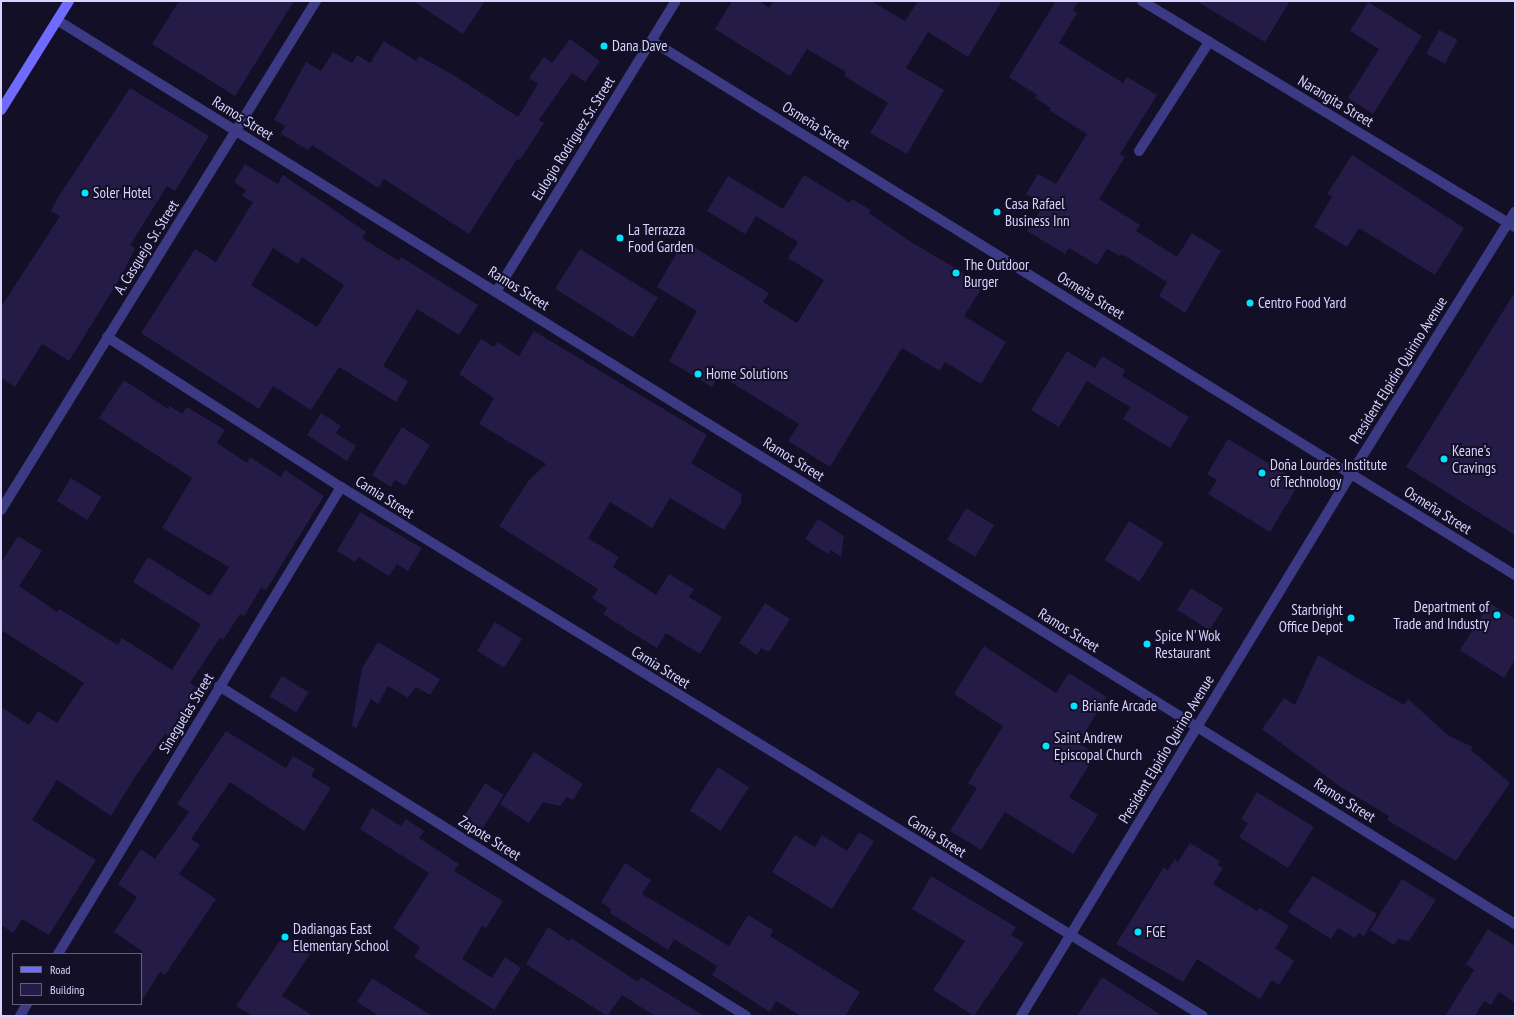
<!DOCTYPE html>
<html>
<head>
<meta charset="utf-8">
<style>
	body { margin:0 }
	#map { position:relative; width:1516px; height:1017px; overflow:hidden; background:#130f26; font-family:"PT Sans Narrow",sans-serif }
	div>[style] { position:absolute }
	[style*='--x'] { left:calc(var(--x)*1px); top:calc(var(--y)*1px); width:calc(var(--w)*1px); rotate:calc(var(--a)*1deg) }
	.building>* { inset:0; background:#241b47; transform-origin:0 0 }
	.minor>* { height:10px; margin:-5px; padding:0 5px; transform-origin:5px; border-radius:5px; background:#3d3a85 }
	.tertiary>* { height:10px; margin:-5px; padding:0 5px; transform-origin:5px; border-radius:5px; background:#3d3a85 }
	.secondary>* { height:10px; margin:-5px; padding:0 5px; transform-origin:5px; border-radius:5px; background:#6f6bff }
	.dots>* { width:11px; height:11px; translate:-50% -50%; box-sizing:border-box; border:2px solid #130f26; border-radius:50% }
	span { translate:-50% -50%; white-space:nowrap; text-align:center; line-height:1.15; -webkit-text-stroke:4px #130f26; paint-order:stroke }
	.poi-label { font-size:15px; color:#d9d4ff }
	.left { translate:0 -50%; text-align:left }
	.right { translate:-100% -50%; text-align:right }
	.street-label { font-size:15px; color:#d9d4ff }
	.frame { position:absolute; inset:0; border:2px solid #d9d4ff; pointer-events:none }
	.legend { position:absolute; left:12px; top:953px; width:130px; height:52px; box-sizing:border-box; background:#130f26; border:1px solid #625e7d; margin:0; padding:5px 7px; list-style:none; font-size:12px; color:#d9d4ff }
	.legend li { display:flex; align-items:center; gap:8px; height:20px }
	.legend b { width:20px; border:1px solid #625e7d }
</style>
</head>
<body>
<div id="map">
	<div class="building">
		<div style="clip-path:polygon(179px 1px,294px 1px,235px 96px,152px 44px)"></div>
		<div style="clip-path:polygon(413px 1px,485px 1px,463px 34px)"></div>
		<div style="clip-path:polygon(732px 1px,759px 1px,769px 8px,773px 1px,871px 1px,905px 21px,918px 1px,1002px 1px,968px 57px,928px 32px,906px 68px,944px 90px,907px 154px,870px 133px,888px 103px,844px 76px,846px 72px,807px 49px,790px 76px,715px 29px)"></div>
		<div style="clip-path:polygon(1056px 1px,1079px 1px,1073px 10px,1077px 13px,1059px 43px,1123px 83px,1127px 77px,1157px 95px,1120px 154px,1125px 157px,1099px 199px,1140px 225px,1136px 231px,1177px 257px,1192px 233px,1221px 251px,1185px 313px,1159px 296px,1167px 282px,1122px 254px,1120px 256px,1107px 249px,1097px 265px,1069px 248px,1065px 254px,1027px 231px,1044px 205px,1026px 194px,1038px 174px,1056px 184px,1087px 134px,1049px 110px,1051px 108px,1035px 98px,1037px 95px,1009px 77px)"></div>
		<div style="clip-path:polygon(1196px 1px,1290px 1px,1265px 42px)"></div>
		<div style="clip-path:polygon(1368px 2px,1422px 36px,1373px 114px,1348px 98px,1379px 49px,1350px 31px)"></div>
		<div style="left:1439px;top:30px;width:21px;height:27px;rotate:28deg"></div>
		<div style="clip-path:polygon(570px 39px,600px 61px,585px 82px,572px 73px,539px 120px,544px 123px,520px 160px,517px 159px,469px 234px,384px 179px,378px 188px,312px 145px,308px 150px,281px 134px,285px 126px,274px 120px,306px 62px,321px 71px,333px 52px,352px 63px,357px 55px,370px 63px,384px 41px,416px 61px,419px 56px,455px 76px,518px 117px,538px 84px,529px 78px,544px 57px,552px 63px)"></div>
		<div style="clip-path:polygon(130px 88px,209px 136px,175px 191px,167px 186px,130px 245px,135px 248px,122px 275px,69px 361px,42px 344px,15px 387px,1px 378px,1px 307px,60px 216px,51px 211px,57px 199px)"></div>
		<div style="clip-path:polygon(1352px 155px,1464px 228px,1435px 275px,1359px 228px,1347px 247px,1314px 227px,1332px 197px,1327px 194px)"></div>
		<div style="clip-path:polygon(evenodd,245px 164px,278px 184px,283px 175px,366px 232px,362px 238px,399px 261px,401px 257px,478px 305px,459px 335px,417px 309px,383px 366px,408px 381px,396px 402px,339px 367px,311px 410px,273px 386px,259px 409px,141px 333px,195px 249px,216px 262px,253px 202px,242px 196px,246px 190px,234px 182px,245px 164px,273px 248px,298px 264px,302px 257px,344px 285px,317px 327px,251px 285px,273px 248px)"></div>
		<div style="clip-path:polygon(804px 175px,850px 203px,852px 199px,871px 210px,869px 213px,911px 242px,984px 285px,964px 316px,1006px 342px,981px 384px,945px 362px,940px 371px,902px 348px,830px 467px,788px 441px,799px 424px,719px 375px,712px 387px,669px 361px,697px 311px,657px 287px,684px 241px,769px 293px,763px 302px,797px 323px,824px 280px,788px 258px,798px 242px,756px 216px,745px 234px,707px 211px,728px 176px,783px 209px)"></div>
		<div style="left:580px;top:249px;width:92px;height:47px;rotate:32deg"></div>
		<div style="clip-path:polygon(1515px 292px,1515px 535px,1406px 467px)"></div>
		<div style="clip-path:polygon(534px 331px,707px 435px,691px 463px,742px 494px,741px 503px,724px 530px,670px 498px,652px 528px,610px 502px,588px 538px,619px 557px,613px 567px,656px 595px,669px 574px,694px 589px,689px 597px,722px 617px,700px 654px,666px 633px,657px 648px,632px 633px,603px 614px,607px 608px,592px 598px,598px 589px,499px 526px,529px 480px,546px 464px,479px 424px,494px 398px,459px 374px,481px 339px,494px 347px,497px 342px,519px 356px)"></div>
		<div style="clip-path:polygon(1067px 351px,1095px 368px,1102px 356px,1125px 370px,1122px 376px,1189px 417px,1170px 448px,1123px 419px,1130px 407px,1087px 381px,1059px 427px,1031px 410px)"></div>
		<div style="clip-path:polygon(124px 380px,168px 409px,170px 406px,182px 414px,187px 407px,225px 430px,217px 443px,247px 463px,250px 457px,281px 477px,285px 470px,324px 496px,266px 590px,261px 588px,244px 616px,240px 614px,223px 640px,220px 638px,190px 683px,199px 689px,168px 736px,165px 734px,135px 777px,111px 816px,57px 780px,32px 820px,96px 860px,49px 935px,22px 919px,13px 933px,1px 925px,1px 707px,29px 725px,38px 711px,57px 723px,84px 683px,1px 630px,1px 563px,18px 536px,42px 551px,19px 586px,57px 612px,59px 609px,118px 645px,122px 638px,172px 670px,200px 626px,199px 623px,133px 582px,148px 557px,210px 596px,229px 567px,162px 528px,192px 478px,99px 418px)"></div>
		<div style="clip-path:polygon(321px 413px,341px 426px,336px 433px,356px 446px,347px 461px,307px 435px)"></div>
		<div style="clip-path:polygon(402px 427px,430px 445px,405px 486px,395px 480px,391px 487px,372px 475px)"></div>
		<div style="clip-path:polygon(1228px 439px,1300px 482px,1270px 532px,1208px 494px,1217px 480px,1207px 474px)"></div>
		<div style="left:71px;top:478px;width:36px;height:27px;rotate:32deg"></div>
		<div style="left:966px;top:508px;width:33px;height:37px;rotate:31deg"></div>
		<div style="clip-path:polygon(360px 512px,422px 548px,408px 571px,397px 564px,389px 576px,358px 557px,355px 562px,337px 551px)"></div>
		<div style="clip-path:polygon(818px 519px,844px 536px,841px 557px,831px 550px,828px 554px,805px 539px)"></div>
		<div style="left:1129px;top:521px;width:41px;height:46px;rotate:32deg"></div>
		<div style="left:1191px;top:588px;width:38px;height:26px;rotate:32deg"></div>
		<div style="clip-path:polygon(765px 603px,790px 619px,769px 652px,761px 648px,757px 655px,739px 643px)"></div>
		<div style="clip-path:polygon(1490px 603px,1515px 619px,1515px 660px,1504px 678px,1460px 650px)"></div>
		<div style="left:495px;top:622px;width:32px;height:34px;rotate:32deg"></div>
		<div style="clip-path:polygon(378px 642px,440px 679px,430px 695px,416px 687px,408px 698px,388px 686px,378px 704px,371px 699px,356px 728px,352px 726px,362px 668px)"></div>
		<div style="clip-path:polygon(984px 646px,1056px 693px,1069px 673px,1107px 697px,1078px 743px,1096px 754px,1069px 797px,1098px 815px,1073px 854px,1005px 812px,981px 850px,950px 831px,977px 788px,968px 783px,1003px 726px,954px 694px)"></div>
		<div style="clip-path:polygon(1318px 655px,1404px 705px,1408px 699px,1449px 736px,1473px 747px,1471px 750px,1510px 783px,1456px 861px,1387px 820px,1389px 816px,1342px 788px,1262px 729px,1284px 698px,1295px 705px)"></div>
		<div style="left:282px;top:676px;width:31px;height:24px;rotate:31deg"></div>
		<div style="clip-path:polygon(226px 731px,286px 768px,293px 756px,315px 769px,311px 776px,331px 788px,304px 831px,230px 782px,191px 839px,200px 845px,179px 874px,216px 899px,165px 975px,160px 972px,141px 1002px,142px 951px,114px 932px,137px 897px,118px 884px,141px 849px,155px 859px,189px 812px,177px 804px)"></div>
		<div style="clip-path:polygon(534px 752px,583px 784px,573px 800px,567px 797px,560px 806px,543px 802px,529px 823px,500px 804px)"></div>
		<div style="left:718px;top:767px;width:37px;height:52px;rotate:33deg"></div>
		<div style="left:485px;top:783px;width:22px;height:40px;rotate:32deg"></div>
		<div style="clip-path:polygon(1257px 792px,1314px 827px,1288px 868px,1239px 837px,1248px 823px,1241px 819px)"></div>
		<div style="clip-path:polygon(372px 808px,401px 826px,406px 819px,424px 831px,419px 838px,459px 864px,454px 871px,503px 901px,486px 928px,482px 926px,462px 959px,492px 978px,505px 957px,521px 968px,494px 1010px,414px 957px,420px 947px,393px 928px,429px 873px,360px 829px)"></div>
		<div style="clip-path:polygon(859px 832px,874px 841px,832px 909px,772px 872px,795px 835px,815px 847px,822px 835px,847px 851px)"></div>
		<div style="clip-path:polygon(1190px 843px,1220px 861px,1218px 865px,1223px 868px,1213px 884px,1257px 911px,1260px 908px,1289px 926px,1275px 948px,1294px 961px,1279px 985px,1272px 980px,1260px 999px,1197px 959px,1183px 982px,1116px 944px,1164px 867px,1167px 871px,1175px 859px,1178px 862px)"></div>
		<div style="clip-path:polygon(625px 863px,651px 880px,642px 894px,729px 946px,748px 915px,773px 930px,770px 936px,860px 992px,845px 1016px,801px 1016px,776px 1001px,770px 1012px,712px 975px,717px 966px,674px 939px,668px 950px,610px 913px,611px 909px,601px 902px)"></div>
		<div style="clip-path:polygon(931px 876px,1016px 927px,1011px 935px,1024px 943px,974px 1016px,933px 990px,965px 941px,912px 909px)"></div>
		<div style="clip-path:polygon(1313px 876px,1377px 914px,1364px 936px,1359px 933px,1355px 938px,1338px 928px,1331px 939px,1288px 912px)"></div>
		<div style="clip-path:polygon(1402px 879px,1436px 900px,1409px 941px,1398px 939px,1394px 945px,1370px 930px)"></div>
		<div style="clip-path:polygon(548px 927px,569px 941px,571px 938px,638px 982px,641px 977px,704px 1016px,655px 1016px,622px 995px,607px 1016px,526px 964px)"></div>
		<div style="clip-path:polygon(1488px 929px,1515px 946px,1515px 1003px,1499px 992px,1491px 1005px,1484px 1001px,1475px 1016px,1445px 1016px,1474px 970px,1466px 964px)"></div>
		<div style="clip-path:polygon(283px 936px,310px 954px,282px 996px,313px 1016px,253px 1016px,236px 1006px)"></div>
		<div style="clip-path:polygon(1102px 977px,1163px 1016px,1077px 1016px)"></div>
		<div style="clip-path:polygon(372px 978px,432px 1016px,379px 1016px,357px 1002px)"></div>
	</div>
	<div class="minor">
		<div style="--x:1142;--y:1;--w:436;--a:31.2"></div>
		<div style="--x:57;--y:20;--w:1716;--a:31.8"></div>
		<div style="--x:652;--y:41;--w:822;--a:31.78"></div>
		<div style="--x:1139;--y:151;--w:130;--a:-57.3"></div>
		<div style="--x:496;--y:292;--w:342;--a:-58.3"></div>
		<div style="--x:107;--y:337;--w:278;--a:32.7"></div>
		<div style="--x:341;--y:487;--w:1011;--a:31.54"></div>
		<div style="--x:1;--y:510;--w:599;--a:-58.25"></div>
		<div style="--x:219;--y:686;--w:622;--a:32.05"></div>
		<div style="--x:58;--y:954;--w:546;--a:-58.78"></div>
		<div style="--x:20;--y:1016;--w:14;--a:-60"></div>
	</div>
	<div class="tertiary">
		<div style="--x:1351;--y:474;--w:193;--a:31.6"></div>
		<div style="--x:1021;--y:1016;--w:635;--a:-58.66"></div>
		<div style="--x:1351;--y:474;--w:309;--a:-58"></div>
	</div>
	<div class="secondary">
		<div style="--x:1;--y:110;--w:128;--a:-58"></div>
	</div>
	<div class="dots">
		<div style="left:604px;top:46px;background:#00e5ff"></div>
		<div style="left:85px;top:193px;background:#00e5ff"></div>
		<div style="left:997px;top:212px;background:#00e5ff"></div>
		<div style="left:620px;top:238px;background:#00e5ff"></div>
		<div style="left:956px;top:273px;background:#00e5ff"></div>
		<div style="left:1250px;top:303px;background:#00e5ff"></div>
		<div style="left:698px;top:374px;background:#00e5ff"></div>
		<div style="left:1444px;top:459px;background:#00e5ff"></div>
		<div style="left:1262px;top:473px;background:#00e5ff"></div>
		<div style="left:1497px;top:615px;background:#00e5ff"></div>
		<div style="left:1351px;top:618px;background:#00e5ff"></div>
		<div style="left:1147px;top:644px;background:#00e5ff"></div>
		<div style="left:1074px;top:706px;background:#00e5ff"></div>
		<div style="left:1046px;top:746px;background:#00e5ff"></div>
		<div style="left:1138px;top:932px;background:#00e5ff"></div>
		<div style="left:285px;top:937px;background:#00e5ff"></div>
	</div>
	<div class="poi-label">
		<span class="left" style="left:612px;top:46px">Dana Dave</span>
		<span class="left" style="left:93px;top:193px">Soler Hotel</span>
		<span class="left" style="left:1005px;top:212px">Casa Rafael<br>Business Inn</span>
		<span class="left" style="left:628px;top:238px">La Terrazza<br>Food Garden</span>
		<span class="left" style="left:964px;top:273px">The Outdoor<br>Burger</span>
		<span class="left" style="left:1258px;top:303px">Centro Food Yard</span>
		<span class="left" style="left:706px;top:374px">Home Solutions</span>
		<span class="left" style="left:1452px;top:459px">Keane's<br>Cravings</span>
		<span class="left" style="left:1270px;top:473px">Doña Lourdes Institute<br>of Technology</span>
		<span class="right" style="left:1489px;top:615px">Department of<br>Trade and Industry</span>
		<span class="right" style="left:1343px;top:618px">Starbright<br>Office Depot</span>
		<span class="left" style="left:1155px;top:644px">Spice N' Wok<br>Restaurant</span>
		<span class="left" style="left:1082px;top:706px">Brianfe Arcade</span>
		<span class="left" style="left:1054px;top:746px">Saint Andrew<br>Episcopal Church</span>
		<span class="left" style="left:293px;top:937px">Dadiangas East<br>Elementary School</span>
		<span class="left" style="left:1146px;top:932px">FGE</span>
	</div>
	<div class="street-label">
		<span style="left:1336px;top:101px;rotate:31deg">Narangita Street</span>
		<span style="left:243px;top:118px;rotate:32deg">Ramos Street</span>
		<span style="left:816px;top:125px;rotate:32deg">Osmeña Street</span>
		<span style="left:573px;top:138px;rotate:-58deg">Eulogio Rodriguez Sr. Street</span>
		<span style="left:146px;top:247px;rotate:-58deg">A. Casquejo Sr. Street</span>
		<span style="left:519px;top:288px;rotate:32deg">Ramos Street</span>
		<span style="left:1091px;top:295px;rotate:32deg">Osmeña Street</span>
		<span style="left:1398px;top:370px;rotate:-58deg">President Elpidio Quirino Avenue</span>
		<span style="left:794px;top:459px;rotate:32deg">Ramos Street</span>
		<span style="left:385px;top:497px;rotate:32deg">Camia Street</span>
		<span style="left:1438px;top:510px;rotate:32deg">Osmeña Street</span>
		<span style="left:1069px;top:630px;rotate:32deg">Ramos Street</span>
		<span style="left:661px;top:667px;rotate:32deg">Camia Street</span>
		<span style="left:186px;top:713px;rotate:-59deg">Sineguelas Street</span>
		<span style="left:1166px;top:749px;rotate:-59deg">President Elpidio Quirino Avenue</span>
		<span style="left:1345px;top:800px;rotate:32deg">Ramos Street</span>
		<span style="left:937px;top:836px;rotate:32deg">Camia Street</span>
		<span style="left:490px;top:838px;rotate:32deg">Zapote Street</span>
	</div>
	<div class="frame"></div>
	<ul class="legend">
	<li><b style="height:5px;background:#6f6bff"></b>Road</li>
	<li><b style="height:11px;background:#241b47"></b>Building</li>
	</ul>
</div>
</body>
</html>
